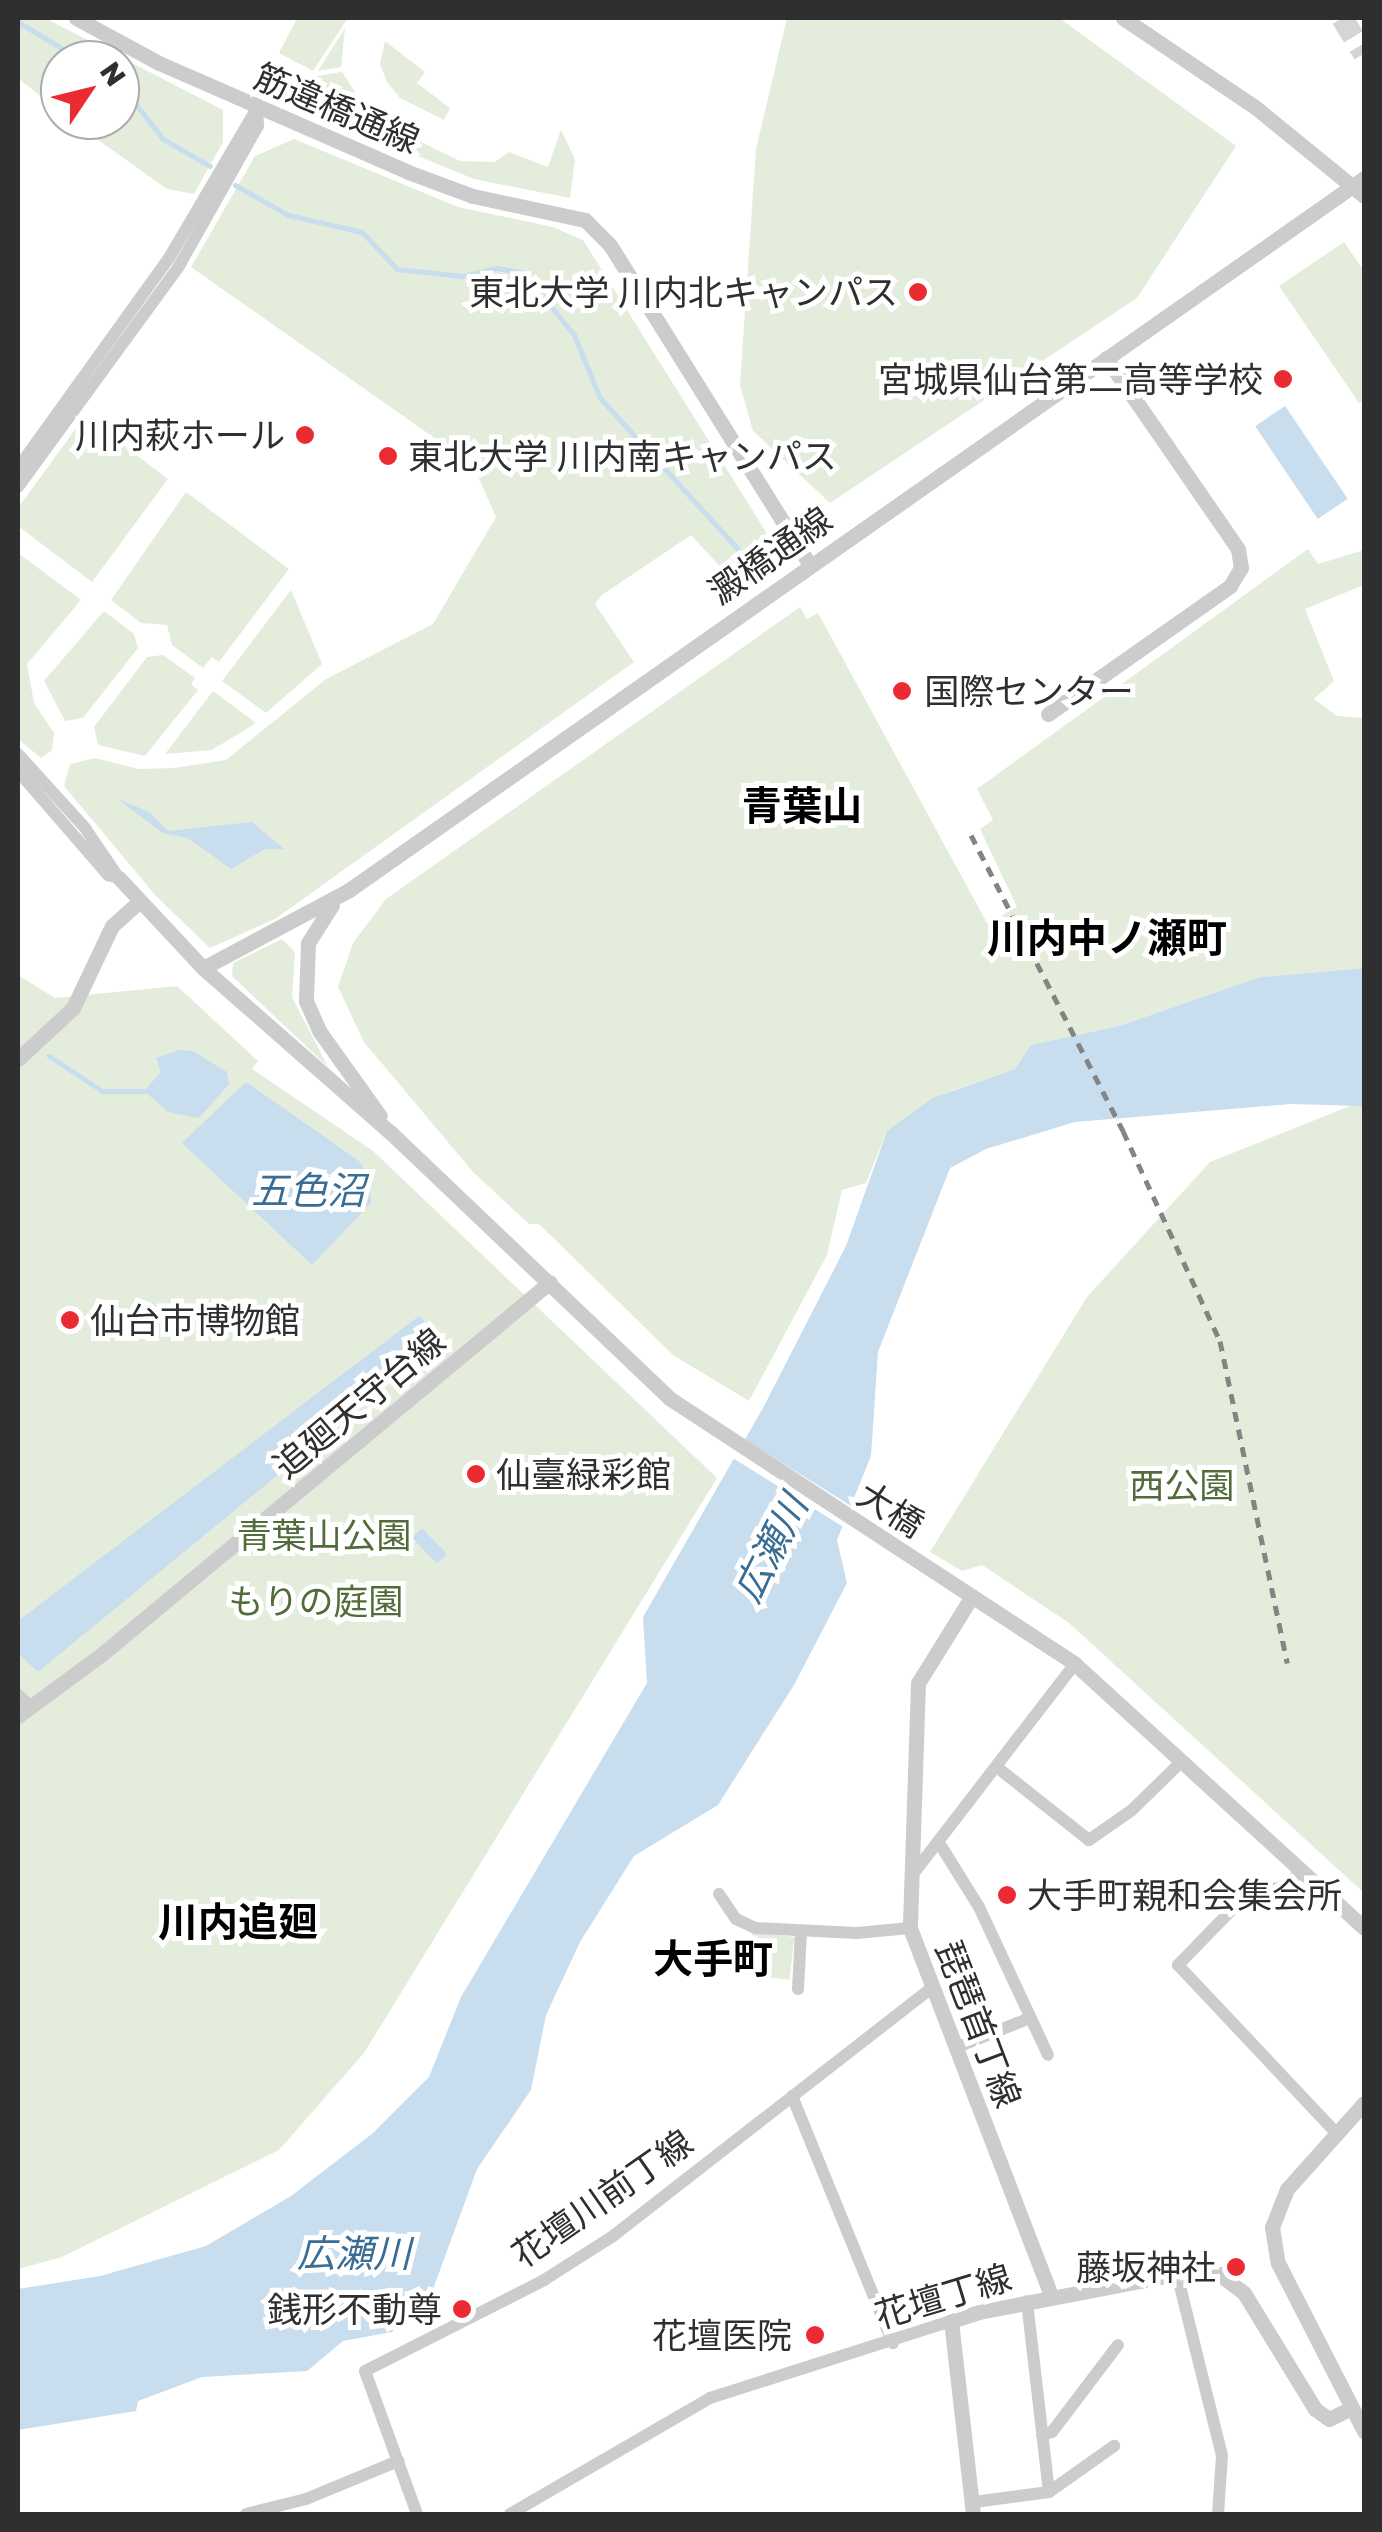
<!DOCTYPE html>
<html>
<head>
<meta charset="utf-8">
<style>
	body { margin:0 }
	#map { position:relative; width:1382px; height:2532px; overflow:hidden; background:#fff; font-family:"Golos Text","Noto Sans JP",sans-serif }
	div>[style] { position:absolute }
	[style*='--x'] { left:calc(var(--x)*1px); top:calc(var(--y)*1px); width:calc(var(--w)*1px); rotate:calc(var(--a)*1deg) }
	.green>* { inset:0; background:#e4eddc; transform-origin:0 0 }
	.water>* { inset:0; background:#c8dded; transform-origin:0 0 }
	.pier>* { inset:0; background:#fff; transform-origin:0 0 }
	.stream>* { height:5px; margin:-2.5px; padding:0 2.5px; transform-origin:2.5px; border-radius:2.5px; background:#c8dded }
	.motorway-tunnel>* { height:22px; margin-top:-11px; transform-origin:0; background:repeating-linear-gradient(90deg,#d5d5d5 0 22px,transparent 0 33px) }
	.minor>* { height:12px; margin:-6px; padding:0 6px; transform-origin:6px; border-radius:6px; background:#ccc }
	.tertiary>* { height:15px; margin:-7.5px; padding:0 7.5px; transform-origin:7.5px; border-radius:7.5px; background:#ccc }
	.rail>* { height:5px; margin-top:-2.5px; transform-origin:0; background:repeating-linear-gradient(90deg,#848484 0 10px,transparent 0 18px) }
	.dots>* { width:28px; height:28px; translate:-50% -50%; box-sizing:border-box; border:5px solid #fff; border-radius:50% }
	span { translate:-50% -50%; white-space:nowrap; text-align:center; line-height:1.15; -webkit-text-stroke:10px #fff; paint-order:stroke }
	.street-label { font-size:35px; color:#2f2f2f }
	.poi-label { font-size:35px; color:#2f2f2f }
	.right { translate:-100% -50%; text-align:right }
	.left { translate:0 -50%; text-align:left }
	.park-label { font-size:35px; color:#506c3a }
	.water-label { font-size:38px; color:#3a6d94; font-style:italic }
	.quarter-label { font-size:40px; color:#000; font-weight:700 }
	.frame { position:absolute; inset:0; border:20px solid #2f2f2f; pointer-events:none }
	.north { position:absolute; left:40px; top:40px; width:100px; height:100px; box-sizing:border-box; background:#fff; border:2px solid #acacac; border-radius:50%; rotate:55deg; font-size:28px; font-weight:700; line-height:40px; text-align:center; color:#2f2f2f }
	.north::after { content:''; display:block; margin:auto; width:35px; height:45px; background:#eb2b32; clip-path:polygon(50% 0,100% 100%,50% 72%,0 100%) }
</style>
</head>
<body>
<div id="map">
	<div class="green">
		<div style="clip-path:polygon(18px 18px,45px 18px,223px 110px,223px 142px,194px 194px,167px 189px,70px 120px,120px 120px,120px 60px,60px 60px,60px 112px,18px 78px)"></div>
		<div style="clip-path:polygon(348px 18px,313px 71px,279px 53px,296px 20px)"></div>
		<div style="clip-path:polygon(787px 18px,1059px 18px,1236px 146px,1137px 298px,830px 503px,753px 431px,740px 385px,756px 149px)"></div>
		<div style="clip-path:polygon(345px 28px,341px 67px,318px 71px)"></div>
		<div style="clip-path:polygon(385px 41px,425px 72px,417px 83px,450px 108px,444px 120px,400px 98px,387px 82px,380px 64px)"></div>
		<div style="clip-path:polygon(342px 72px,372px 118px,460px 161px,495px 162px,509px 152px,548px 167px,561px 130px,575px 159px,570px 198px,474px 179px,302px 109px,316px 76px)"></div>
		<div style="clip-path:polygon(294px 139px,458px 207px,553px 227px,583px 240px,773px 543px,769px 565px,738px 586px,691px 535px,602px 595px,595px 604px,634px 662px,275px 919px,210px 948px,156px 896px,64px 786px,70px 764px,95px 758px,139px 769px,174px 768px,226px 760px,326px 679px,433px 624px,496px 517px,473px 465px,191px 267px,255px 156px)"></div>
		<div style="clip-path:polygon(1344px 242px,1364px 271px,1364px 399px,1359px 403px,1279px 286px)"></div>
		<div style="clip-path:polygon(85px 416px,168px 479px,92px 582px,18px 526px,18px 508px)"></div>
		<div style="clip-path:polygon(186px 492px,289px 569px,219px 662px,212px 657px,203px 668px,172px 645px,167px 625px,141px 623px,111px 600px)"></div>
		<div style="clip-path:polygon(1308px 549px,1318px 564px,1364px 550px,1364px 585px,1305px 609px,1334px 681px,1314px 699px,1337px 716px,1364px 718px,1364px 968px,1260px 977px,1119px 1026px,1032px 1045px,1015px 1069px,946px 1093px,887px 1131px,866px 1183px,842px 1190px,827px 1255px,749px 1401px,673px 1355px,539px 1224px,529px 1224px,473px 1172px,364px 1042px,338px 987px,353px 943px,386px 899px,800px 607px,807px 619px,818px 613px,987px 923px,1017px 907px,980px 829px,993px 820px,977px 789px)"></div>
		<div style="clip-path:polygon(18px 553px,81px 600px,27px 664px,34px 703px,54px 733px,52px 750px,41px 758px,18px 739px)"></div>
		<div style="clip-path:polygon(291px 590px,322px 664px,266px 713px,222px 681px)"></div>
		<div style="clip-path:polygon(104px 611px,134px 634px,138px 648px,83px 718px,65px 721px,44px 681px)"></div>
		<div style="clip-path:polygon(163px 655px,195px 678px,191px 684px,198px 690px,145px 756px,98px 745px,94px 727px,147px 657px)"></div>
		<div style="clip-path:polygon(213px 691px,256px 723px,212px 750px,165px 754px)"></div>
		<div style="clip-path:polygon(282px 939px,295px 952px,292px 997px,328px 1067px,232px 976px,233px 963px)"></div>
		<div style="clip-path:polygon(18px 975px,55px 998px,177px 986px,258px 1061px,252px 1069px,373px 1151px,717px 1478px,364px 2053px,279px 2150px,62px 2257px,18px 2269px)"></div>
		<div style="clip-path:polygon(1355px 1104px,1364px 1106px,1364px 1893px,1069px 1623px,982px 1565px,962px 1571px,930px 1552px,1087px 1297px,1210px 1162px)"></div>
		<div style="left:753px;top:1932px;width:42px;height:43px;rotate:7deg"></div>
	</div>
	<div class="water">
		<div style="left:1285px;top:406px;width:112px;height:36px;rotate:56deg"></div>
		<div style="clip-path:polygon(116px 798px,149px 812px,168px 831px,252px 822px,284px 849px,265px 849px,231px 869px,188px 838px,163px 833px)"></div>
		<div style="clip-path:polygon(1364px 968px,1364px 1106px,1291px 1104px,1075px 1122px,986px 1149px,950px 1168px,878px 1352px,871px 1456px,837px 1540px,847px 1583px,794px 1685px,718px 1805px,634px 1856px,580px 1942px,546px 2015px,531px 2090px,477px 2169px,432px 2292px,392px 2332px,343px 2341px,307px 2371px,202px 2377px,138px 2401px,136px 2411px,18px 2430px,18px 2289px,100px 2276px,206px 2246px,291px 2196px,373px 2133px,429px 2077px,461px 1997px,647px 1683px,643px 1617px,763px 1408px,846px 1246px,887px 1131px,933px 1098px,1015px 1069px,1031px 1045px,1119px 1026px,1260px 977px)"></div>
		<div style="clip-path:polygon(179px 1050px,193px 1051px,227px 1072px,229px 1084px,199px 1118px,168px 1112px,144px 1091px,161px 1072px,156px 1058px)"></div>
		<div style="clip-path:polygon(246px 1082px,359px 1161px,369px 1176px,371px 1203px,312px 1265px,182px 1143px)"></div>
		<div style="clip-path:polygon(419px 1316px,443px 1339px,38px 1672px,18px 1653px,18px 1621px)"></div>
		<div style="left:422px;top:1528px;width:36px;height:14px;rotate:46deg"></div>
	</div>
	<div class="pier">
		<div style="left:744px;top:1439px;width:132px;height:22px;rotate:32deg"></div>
	</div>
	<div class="stream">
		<div style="--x:18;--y:22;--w:74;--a:31.1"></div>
		<div style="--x:120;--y:84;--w:70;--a:52"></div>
		<div style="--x:163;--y:139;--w:54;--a:29.9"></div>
		<div style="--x:235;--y:185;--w:61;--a:29.5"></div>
		<div style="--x:288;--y:215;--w:76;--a:12.9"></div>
		<div style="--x:362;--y:232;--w:51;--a:46.6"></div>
		<div style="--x:397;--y:269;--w:65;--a:6.1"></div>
		<div style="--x:462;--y:276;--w:36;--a:-13"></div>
		<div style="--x:497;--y:268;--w:27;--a:10"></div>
		<div style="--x:524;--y:273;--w:80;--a:51.1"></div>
		<div style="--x:574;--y:335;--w:68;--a:67.6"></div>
		<div style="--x:600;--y:398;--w:236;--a:47.6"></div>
		<div style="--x:49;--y:1056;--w:64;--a:33.4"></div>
		<div style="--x:102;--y:1091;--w:42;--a:0"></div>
	</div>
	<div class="motorway-tunnel">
		<div style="--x:1342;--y:18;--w:42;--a:58.6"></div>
	</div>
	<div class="minor">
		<div style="--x:18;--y:468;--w:259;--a:-54.3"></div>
		<div style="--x:169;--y:258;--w:174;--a:-59.6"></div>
		<div style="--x:18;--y:487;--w:273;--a:-53.9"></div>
		<div style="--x:179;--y:266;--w:161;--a:-60.6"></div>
		<div style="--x:258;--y:126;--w:18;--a:-93"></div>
		<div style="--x:18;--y:754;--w:100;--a:47.8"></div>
		<div style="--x:85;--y:828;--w:60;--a:55.8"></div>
		<div style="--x:18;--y:771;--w:138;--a:49.1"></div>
		<div style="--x:108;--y:875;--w:11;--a:15"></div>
		<div style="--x:18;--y:1695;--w:18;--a:43"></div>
		<div style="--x:998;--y:1768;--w:116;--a:38.4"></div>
		<div style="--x:1089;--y:1840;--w:52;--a:-34.9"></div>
		<div style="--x:1132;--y:1810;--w:70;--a:-44.4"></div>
		<div style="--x:941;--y:1846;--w:72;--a:58.1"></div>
		<div style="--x:979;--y:1907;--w:163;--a:65"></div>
		<div style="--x:1302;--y:1872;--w:27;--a:144"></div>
		<div style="--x:1280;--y:1888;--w:31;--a:173"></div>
		<div style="--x:1249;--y:1892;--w:102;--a:134.2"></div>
		<div style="--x:1178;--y:1965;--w:232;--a:46.7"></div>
		<div style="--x:913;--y:1874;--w:265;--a:-52.4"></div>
		<div style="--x:719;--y:1894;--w:30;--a:56"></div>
		<div style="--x:736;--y:1919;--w:21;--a:25"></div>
		<div style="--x:755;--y:1928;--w:102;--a:2.8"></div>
		<div style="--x:857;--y:1933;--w:53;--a:-5.4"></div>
		<div style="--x:798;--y:1989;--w:57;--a:-87"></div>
		<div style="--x:955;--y:2048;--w:81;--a:-21.8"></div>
		<div style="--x:792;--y:2096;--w:267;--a:67.8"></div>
		<div style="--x:1177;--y:2274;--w:187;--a:76.1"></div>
		<div style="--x:1222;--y:2456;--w:58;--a:93.9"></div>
		<div style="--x:1042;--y:2435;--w:10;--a:-17"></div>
		<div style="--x:1052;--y:2432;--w:109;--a:-52.8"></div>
		<div style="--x:1049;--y:2492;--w:80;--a:-35.3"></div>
		<div style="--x:974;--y:2502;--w:76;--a:-7.6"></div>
		<div style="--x:1049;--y:2492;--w:192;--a:-96.6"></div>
		<div style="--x:246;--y:2514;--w:62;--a:-14"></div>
		<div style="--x:306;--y:2499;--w:100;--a:-22.4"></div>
		<div style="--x:417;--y:2514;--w:152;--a:-110"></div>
		<div style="--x:365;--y:2371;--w:201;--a:-26.9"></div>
		<div style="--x:544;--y:2280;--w:82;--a:-32.5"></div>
		<div style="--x:613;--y:2236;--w:404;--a:-37.9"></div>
		<div style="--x:510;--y:2514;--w:231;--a:-30.1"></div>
		<div style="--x:710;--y:2398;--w:253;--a:-17.7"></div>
	</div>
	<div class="tertiary">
		<div style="--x:76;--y:18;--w:94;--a:28.5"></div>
		<div style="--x:159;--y:63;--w:272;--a:23.6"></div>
		<div style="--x:408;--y:172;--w:69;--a:20.3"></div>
		<div style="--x:473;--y:196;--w:115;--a:12.1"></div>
		<div style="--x:585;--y:220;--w:35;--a:45"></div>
		<div style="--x:610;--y:245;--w:376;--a:58"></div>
		<div style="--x:1123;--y:18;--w:159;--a:34"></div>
		<div style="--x:1255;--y:107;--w:141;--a:39.2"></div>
		<div style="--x:1048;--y:714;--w:223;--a:-35.1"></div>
		<div style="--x:1230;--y:586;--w:21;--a:-59"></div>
		<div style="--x:1241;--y:568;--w:19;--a:-99"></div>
		<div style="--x:1238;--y:549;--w:232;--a:-124.6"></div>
		<div style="--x:119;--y:878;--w:123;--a:47"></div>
		<div style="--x:203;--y:968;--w:249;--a:41.3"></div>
		<div style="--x:390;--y:1132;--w:385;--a:43.6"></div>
		<div style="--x:669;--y:1398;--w:485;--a:33.2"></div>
		<div style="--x:1075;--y:1664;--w:391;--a:42.4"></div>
		<div style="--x:332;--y:905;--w:45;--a:122.3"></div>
		<div style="--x:308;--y:943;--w:58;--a:92"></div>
		<div style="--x:306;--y:1001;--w:34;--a:66"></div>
		<div style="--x:320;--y:1032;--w:103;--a:54.5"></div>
		<div style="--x:203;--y:968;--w:166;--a:-28.1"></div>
		<div style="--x:349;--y:890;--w:1240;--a:-35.05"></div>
		<div style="--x:18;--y:1059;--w:75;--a:-42.8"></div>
		<div style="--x:73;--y:1008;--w:91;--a:-64.6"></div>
		<div style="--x:112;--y:926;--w:36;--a:-42"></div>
		<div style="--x:972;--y:1596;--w:102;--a:121.8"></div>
		<div style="--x:918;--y:1683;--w:245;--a:91.9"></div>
		<div style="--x:910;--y:1928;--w:395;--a:69"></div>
		<div style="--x:18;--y:1716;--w:104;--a:-36.4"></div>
		<div style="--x:102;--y:1654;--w:582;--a:-39.7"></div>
		<div style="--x:1364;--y:2103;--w:115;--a:131.8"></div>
		<div style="--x:1287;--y:2189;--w:41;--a:111.5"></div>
		<div style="--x:1272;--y:2227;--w:36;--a:81"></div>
		<div style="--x:1278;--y:2263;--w:189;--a:62.9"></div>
		<div style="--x:973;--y:2514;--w:194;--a:-96.5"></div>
		<div style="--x:951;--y:2321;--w:29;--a:-18"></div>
		<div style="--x:979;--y:2312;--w:202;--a:-10.9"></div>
		<div style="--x:1177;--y:2274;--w:42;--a:0"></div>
		<div style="--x:1219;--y:2274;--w:31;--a:37"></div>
		<div style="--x:1244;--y:2293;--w:136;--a:58.5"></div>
		<div style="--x:1315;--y:2409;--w:17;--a:36"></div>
		<div style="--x:1329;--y:2419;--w:25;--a:-26"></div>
	</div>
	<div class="rail">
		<div style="--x:971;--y:835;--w:333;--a:62.8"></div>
		<div style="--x:1123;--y:1131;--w:231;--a:65.2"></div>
		<div style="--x:1220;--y:1341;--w:329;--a:78.2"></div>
	</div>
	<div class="dots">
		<div style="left:918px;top:292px;background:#eb2b32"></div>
		<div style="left:1283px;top:379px;background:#eb2b32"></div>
		<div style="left:305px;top:435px;background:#eb2b32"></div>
		<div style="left:388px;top:456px;background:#eb2b32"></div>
		<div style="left:902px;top:691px;background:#eb2b32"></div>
		<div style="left:70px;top:1320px;background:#eb2b32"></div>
		<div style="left:476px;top:1474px;background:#eb2b32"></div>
		<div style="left:1007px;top:1895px;background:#eb2b32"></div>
		<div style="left:1236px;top:2267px;background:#eb2b32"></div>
		<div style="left:462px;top:2309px;background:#eb2b32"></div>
		<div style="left:815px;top:2335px;background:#eb2b32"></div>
	</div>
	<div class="street-label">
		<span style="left:337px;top:108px;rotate:23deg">筋違橋通線</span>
		<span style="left:770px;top:555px;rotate:-35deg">澱橋通線</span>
		<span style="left:359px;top:1403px;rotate:-40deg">追廻天守台線</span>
		<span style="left:891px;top:1509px;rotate:32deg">大橋</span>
		<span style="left:979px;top:2024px;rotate:69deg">琵琶首丁線</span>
		<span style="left:602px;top:2198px;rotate:-35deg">花壇川前丁線</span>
		<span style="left:943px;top:2296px;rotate:-17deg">花壇丁線</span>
	</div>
	<div class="poi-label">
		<span class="right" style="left:898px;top:292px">東北大学 川内北キャンパス</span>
		<span class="right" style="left:1263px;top:379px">宮城県仙台第二高等学校</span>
		<span class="right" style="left:285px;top:435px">川内萩ホール</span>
		<span class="left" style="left:408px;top:456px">東北大学 川内南キャンパス</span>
		<span class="left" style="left:924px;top:691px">国際センター</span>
		<span class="left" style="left:90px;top:1320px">仙台市博物館</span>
		<span class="left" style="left:496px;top:1474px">仙臺緑彩館</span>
		<span class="left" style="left:1027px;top:1895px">大手町親和会集会所</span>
		<span class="right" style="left:1216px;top:2267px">藤坂神社</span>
		<span class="right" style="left:442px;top:2309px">銭形不動尊</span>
		<span class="right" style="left:792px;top:2335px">花壇医院</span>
	</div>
	<div class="park-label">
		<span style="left:1182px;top:1485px">西公園</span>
		<span style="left:324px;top:1535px">青葉山公園</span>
		<span style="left:316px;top:1601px">もりの庭園</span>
	</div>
	<div class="water-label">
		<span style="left:308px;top:1190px">五色沼</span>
		<span style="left:770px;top:1548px;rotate:-63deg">広瀬川</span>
		<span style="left:354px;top:2253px">広瀬川</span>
	</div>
	<div class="quarter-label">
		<span style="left:802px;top:805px">青葉山</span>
		<span style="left:1107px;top:937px">川内中ノ瀬町</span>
		<span style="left:238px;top:1921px">川内追廻</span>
		<span style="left:713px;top:1958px">大手町</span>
	</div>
	<div class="frame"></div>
	<div class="north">N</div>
</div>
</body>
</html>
